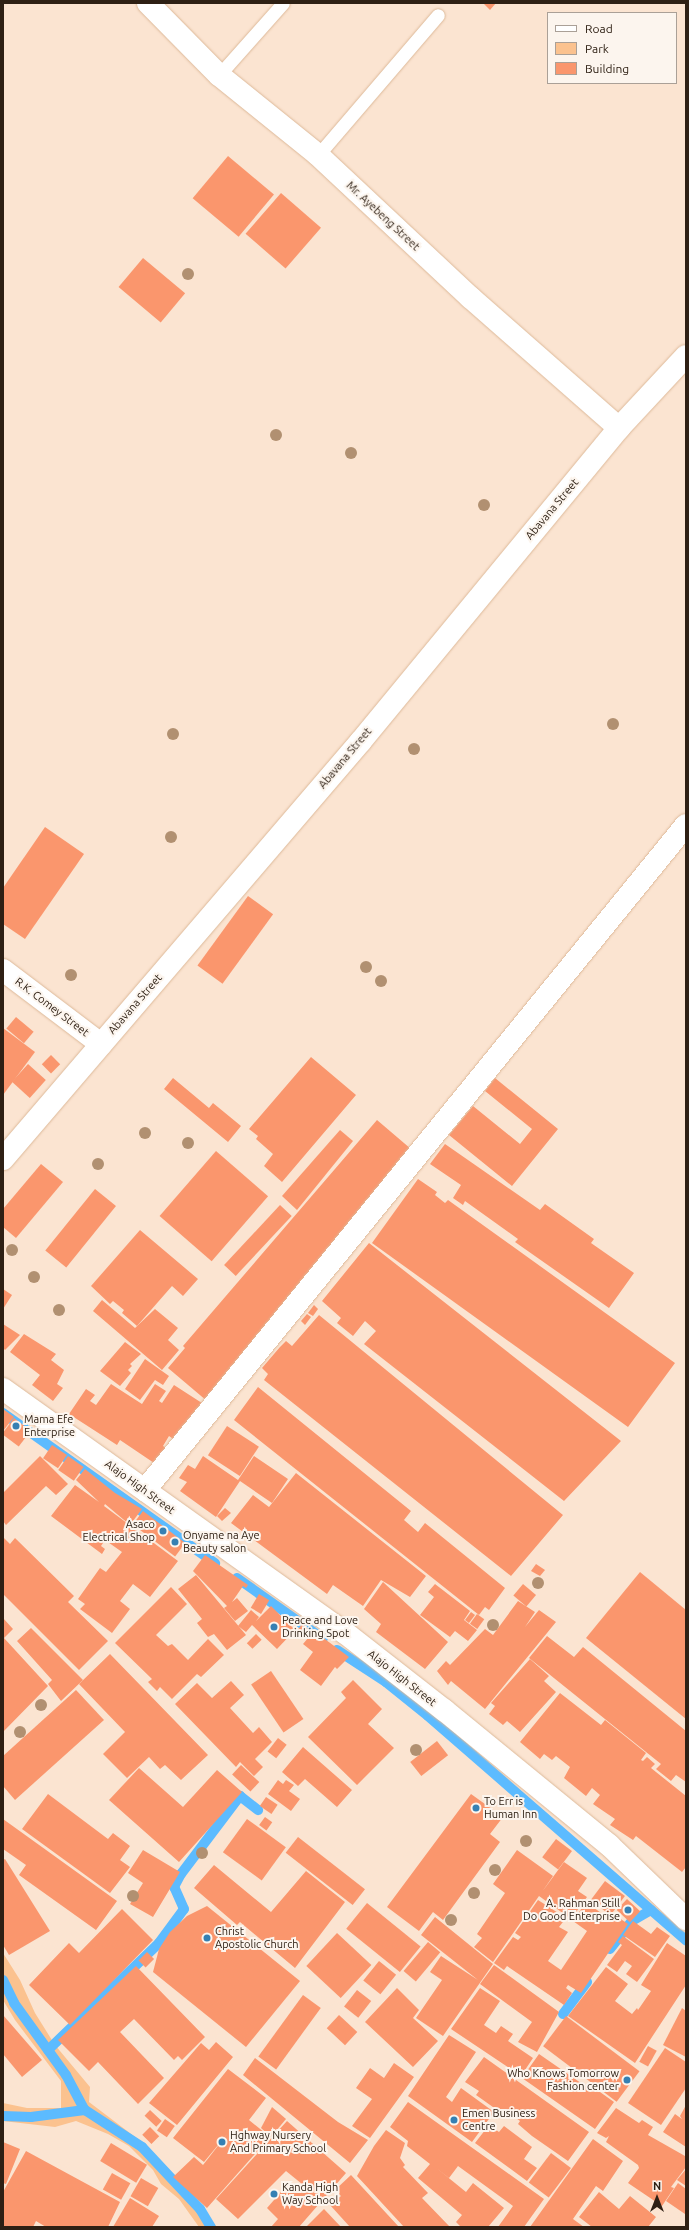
<!DOCTYPE html>
<html>
<head>
<meta charset="utf-8">
<style>
	body { margin:0 }
	#map { position:relative; width:689px; height:2230px; overflow:hidden; background:#fbe4d1; font-family:Ubuntu,sans-serif }
	div>[style] { position:absolute }
	[style*='--x'] { left:calc(var(--x)*1px); top:calc(var(--y)*1px); width:calc(var(--w)*1px); rotate:calc(var(--a)*1deg) }
	.green>* { inset:0; background:#fbc28f }
	.stream>* { height:10px; margin:-5px; padding:0 5px; transform-origin:5px; border-radius:5px; background:#5cbbff }
	.building>* { inset:0; background:#fa966d; transform-origin:0 0 }
	.roads { filter:drop-shadow(0 0 1px #ddb999) drop-shadow(0 0 1px #ddb999) }
	.lane>* { height:13px; margin:-6.5px; padding:0 6.5px; transform-origin:6.5px; border-radius:6.5px; background:#fff }
	.street>* { height:22px; margin:-11px; padding:0 11px; transform-origin:11px; border-radius:11px; background:#fff }
	.trees>* { width:12px; height:12px; margin:-6px; border-radius:50%; background:#b19071 }
	.dots>* { width:11px; height:11px; translate:-50% -50%; box-sizing:border-box; border:2px solid #fcf5ee; border-radius:50% }
	span { translate:-50% -50%; white-space:nowrap; text-align:center; line-height:1.15; -webkit-text-stroke:4px #fcf5ee; paint-order:stroke }
	.street-label { font-size:11px; color:#2e2014 }
	.poi-label { font-size:11px; color:#2e2014 }
	.left { translate:0 -50%; text-align:left }
	.right { translate:-100% -50%; text-align:right }
	.frame { position:absolute; inset:0; border:4px solid #2e2014; pointer-events:none }
	.legend { position:absolute; left:547px; top:12px; width:130px; height:72px; box-sizing:border-box; background:#fcf5ee; border:1px solid #aaa097; margin:0; padding:5px 7px; list-style:none; font-size:12px; color:#2e2014 }
	.legend li { display:flex; align-items:center; gap:8px; height:20px }
	.legend b { width:20px; border:1px solid #aaa097 }
	.north { position:absolute; left:637px; top:2178px; width:40px; height:40px; -webkit-text-stroke:3px #fcf5ee; paint-order:stroke; rotate:0deg; font-size:11px; font-weight:700; line-height:16px; text-align:center; color:#2e2014 }
	.north::after { content:''; display:block; margin:auto; width:14px; height:18px; background:#2e2014; clip-path:polygon(50% 0,100% 100%,50% 72%,0 100%) }
</style>
</head>
<body>
<div id="map">
	<div class="green">
		<div style="clip-path:polygon(3px 1953px,20px 1980px,35px 2013px,55px 2045px,90px 2087px,89px 2102px,143px 2143px,217px 2227px,199px 2227px,179px 2199px,161px 2184px,153px 2170px,129px 2146px,108px 2134px,76px 2121px,55px 2127px,3px 2121px,3px 2103px,27px 2108px,61px 2108px,61px 2081px,15px 2020px,3px 2000px)"></div>
	</div>
	<div class="stream">
		<div style="--x:3;--y:1413;--w:260;--a:35.3"></div>
		<div style="--x:237;--y:1578;--w:105;--a:35.3"></div>
		<div style="--x:337;--y:1650;--w:59;--a:33.1"></div>
		<div style="--x:386;--y:1682;--w:54;--a:39"></div>
		<div style="--x:428;--y:1716;--w:342;--a:41"></div>
		<div style="--x:610;--y:1949;--w:36;--a:-52"></div>
		<div style="--x:632;--y:1921;--w:22;--a:-30"></div>
		<div style="--x:3;--y:1980;--w:25;--a:64"></div>
		<div style="--x:14;--y:2003;--w:89;--a:54.2"></div>
		<div style="--x:66;--y:2075;--w:40;--a:62"></div>
		<div style="--x:563;--y:2014;--w:40;--a:-53"></div>
		<div style="--x:48;--y:2050;--w:154;--a:-43.9"></div>
		<div style="--x:159;--y:1943;--w:42;--a:-53.7"></div>
		<div style="--x:184;--y:1909;--w:24;--a:-114"></div>
		<div style="--x:174;--y:1887;--w:15;--a:-62"></div>
		<div style="--x:181;--y:1874;--w:98;--a:-52.9"></div>
		<div style="--x:240;--y:1796;--w:23;--a:38"></div>
		<div style="--x:3;--y:2116;--w:28;--a:2"></div>
		<div style="--x:31;--y:2117;--w:54;--a:-7.4"></div>
		<div style="--x:85;--y:2110;--w:68;--a:33"></div>
		<div style="--x:142;--y:2147;--w:85;--a:46.9"></div>
		<div style="--x:200;--y:2209;--w:21;--a:59"></div>
	</div>
	<div class="building">
		<div style="clip-path:polygon(483px 3px,496px 3px,490px 10px)"></div>
		<div style="left:228px;top:156px;width:60px;height:55px;rotate:40deg"></div>
		<div style="left:281px;top:193px;width:53px;height:54px;rotate:41deg"></div>
		<div style="left:143px;top:258px;width:55px;height:38px;rotate:40deg"></div>
		<div style="clip-path:polygon(45px 827px,84px 854px,25px 939px,3px 924px,3px 888px)"></div>
		<div style="left:248px;top:896px;width:31px;height:86px;rotate:36deg"></div>
		<div style="left:16px;top:1017px;width:23px;height:15px;rotate:40deg"></div>
		<div style="clip-path:polygon(3px 1028px,35px 1052px,3px 1095px)"></div>
		<div style="left:51px;top:1055px;width:13px;height:13px;rotate:45deg"></div>
		<div style="clip-path:polygon(311px 1057px,356px 1095px,282px 1182px,264px 1166px,273px 1154px,256px 1139px,258px 1136px,249px 1129px)"></div>
		<div style="left:28px;top:1064px;width:24px;height:24px;rotate:42deg"></div>
		<div style="clip-path:polygon(173px 1078px,209px 1108px,213px 1103px,241px 1126px,228px 1142px,164px 1089px)"></div>
		<div style="clip-path:polygon(495px 1078px,558px 1129px,512px 1186px,449px 1135px,473px 1106px,520px 1144px,532px 1129px,485px 1091px)"></div>
		<div style="clip-path:polygon(377px 1120px,411px 1149px,207px 1401px,168px 1368px,185px 1348px,183px 1346px)"></div>
		<div style="clip-path:polygon(340px 1130px,353px 1141px,297px 1210px,282px 1196px)"></div>
		<div style="clip-path:polygon(445px 1144px,540px 1210px,545px 1204px,594px 1239px,591px 1243px,634px 1273px,609px 1308px,515px 1242px,518px 1239px,465px 1201px,463px 1205px,453px 1198px,461px 1185px,430px 1164px)"></div>
		<div style="left:216px;top:1151px;width:69px;height:86px;rotate:41deg"></div>
		<div style="clip-path:polygon(41px 1164px,63px 1182px,16px 1238px,3px 1227px,3px 1209px)"></div>
		<div style="clip-path:polygon(418px 1179px,437px 1192px,435px 1195px,445px 1203px,448px 1200px,675px 1363px,628px 1427px,372px 1243px)"></div>
		<div style="left:95px;top:1189px;width:27px;height:79px;rotate:39deg"></div>
		<div style="left:280px;top:1205px;width:16px;height:82px;rotate:43deg"></div>
		<div style="clip-path:polygon(140px 1230px,198px 1279px,183px 1296px,172px 1286px,137px 1326px,122px 1313px,124px 1310px,113px 1301px,110px 1304px,91px 1286px)"></div>
		<div style="clip-path:polygon(369px 1243px,621px 1441px,564px 1501px,364px 1344px,376px 1331px,365px 1321px,353px 1336px,337px 1323px,341px 1318px,322px 1301px)"></div>
		<div style="clip-path:polygon(3px 1289px,12px 1295px,3px 1309px)"></div>
		<div style="clip-path:polygon(102px 1300px,135px 1328px,155px 1309px,178px 1328px,168px 1340px,179px 1350px,162px 1370px,93px 1311px)"></div>
		<div style="clip-path:polygon(314px 1305px,318px 1309px,313px 1316px,308px 1313px)"></div>
		<div style="clip-path:polygon(307px 1314px,311px 1317px,305px 1325px,301px 1321px)"></div>
		<div style="clip-path:polygon(319px 1315px,563px 1515px,511px 1576px,264px 1380px,268px 1374px,262px 1368px,280px 1347px,286px 1341px,292px 1346px)"></div>
		<div style="clip-path:polygon(3px 1324px,20px 1335px,5px 1350px,3px 1348px)"></div>
		<div style="clip-path:polygon(24px 1334px,56px 1354px,51px 1360px,64px 1370px,57px 1384px,63px 1388px,53px 1401px,32px 1385px,40px 1375px,10px 1352px)"></div>
		<div style="clip-path:polygon(125px 1342px,141px 1354px,130px 1364px,132px 1366px,128px 1370px,131px 1373px,120px 1386px,100px 1371px)"></div>
		<div style="clip-path:polygon(145px 1359px,169px 1376px,163px 1385px,155px 1380px,140px 1400px,125px 1389px)"></div>
		<div style="clip-path:polygon(111px 1384px,142px 1404px,155px 1384px,166px 1391px,159px 1401px,162px 1403px,174px 1385px,205px 1405px,179px 1443px,169px 1436px,163px 1446px,171px 1451px,160px 1467px,120px 1440px,117px 1445px,69px 1414px,86px 1389px,95px 1395px,90px 1401px,96px 1405px)"></div>
		<div style="clip-path:polygon(258px 1387px,411px 1511px,404px 1520px,418px 1532px,425px 1523px,505px 1588px,489px 1610px,485px 1607px,479px 1615px,234px 1420px)"></div>
		<div style="clip-path:polygon(3px 1409px,14px 1417px,3px 1431px)"></div>
		<div style="left:14px;top:1418px;width:21px;height:20px;rotate:37deg"></div>
		<div style="left:227px;top:1426px;width:38px;height:35px;rotate:33deg"></div>
		<div style="left:52px;top:1445px;width:18px;height:16px;rotate:34deg"></div>
		<div style="clip-path:polygon(40px 1456px,68px 1484px,56px 1495px,46px 1486px,6px 1525px,3px 1521px,3px 1493px)"></div>
		<div style="left:68px;top:1456px;width:19px;height:17px;rotate:35deg"></div>
		<div style="clip-path:polygon(203px 1456px,238px 1480px,254px 1456px,288px 1479px,272px 1503px,240px 1481px,216px 1517px,180px 1491px,187px 1482px,179px 1478px,188px 1465px,195px 1469px)"></div>
		<div style="clip-path:polygon(85px 1469px,115px 1493px,142px 1509px,130px 1525px,105px 1504px,104px 1506px,178px 1561px,150px 1597px,133px 1584px,120px 1601px,130px 1609px,112px 1633px,80px 1609px,85px 1604px,78px 1599px,100px 1568px,106px 1572px,122px 1552px,105px 1540px,101px 1546px,105px 1549px,102px 1554px,51px 1516px,75px 1485px,99px 1502px,76px 1480px)"></div>
		<div style="clip-path:polygon(296px 1473px,426px 1576px,410px 1597px,381px 1580px,363px 1606px,333px 1585px,327px 1594px,231px 1523px,253px 1495px,269px 1507px)"></div>
		<div style="clip-path:polygon(225px 1508px,231px 1513px,222px 1521px,217px 1516px)"></div>
		<div style="left:143px;top:1511px;width:53px;height:17px;rotate:37deg"></div>
		<div style="clip-path:polygon(3px 1537px,10px 1544px,15px 1538px,74px 1596px,68px 1602px,108px 1641px,79px 1670px,3px 1594px)"></div>
		<div style="clip-path:polygon(205px 1555px,248px 1585px,246px 1588px,243px 1586px,232px 1602px,237px 1598px,248px 1611px,235px 1621px,224px 1608px,227px 1606px,193px 1571px)"></div>
		<div style="clip-path:polygon(536px 1564px,545px 1570px,540px 1576px,531px 1571px)"></div>
		<div style="clip-path:polygon(640px 1572px,686px 1610px,686px 1719px,586px 1638px)"></div>
		<div style="clip-path:polygon(196px 1575px,246px 1635px,227px 1650px,214px 1634px,208px 1637px,197px 1623px,202px 1619px,178px 1589px)"></div>
		<div style="clip-path:polygon(383px 1582px,448px 1642px,425px 1669px,376px 1632px,381px 1624px,364px 1609px)"></div>
		<div style="clip-path:polygon(435px 1584px,470px 1611px,464px 1620px,477px 1630px,468px 1641px,455px 1631px,450px 1637px,420px 1615px,434px 1597px,428px 1592px)"></div>
		<div style="left:523px;top:1584px;width:17px;height:15px;rotate:40deg"></div>
		<div style="clip-path:polygon(171px 1587px,187px 1604px,156px 1635px,168px 1646px,172px 1644px,188px 1660px,208px 1639px,224px 1655px,201px 1677px,197px 1674px,172px 1699px,160px 1687px,157px 1691px,148px 1682px,152px 1679px,115px 1643px)"></div>
		<div style="left:259px;top:1594px;width:12px;height:16px;rotate:31deg"></div>
		<div style="clip-path:polygon(518px 1601px,535px 1612px,525px 1627px,539px 1610px,556px 1622px,485px 1709px,451px 1681px,448px 1685px,437px 1671px,446px 1661px,450px 1665px,485px 1629px,493px 1635px)"></div>
		<div style="clip-path:polygon(271px 1606px,295px 1630px,277px 1649px,252px 1625px,246px 1632px,238px 1626px,251px 1610px,259px 1617px,256px 1621px)"></div>
		<div style="left:471px;top:1612px;width:5px;height:10px;rotate:37deg"></div>
		<div style="left:477px;top:1614px;width:9px;height:12px;rotate:36deg"></div>
		<div style="clip-path:polygon(3px 1618px,13px 1629px,4px 1638px,48px 1686px,3px 1732px)"></div>
		<div style="clip-path:polygon(302px 1624px,310px 1630px,302px 1639px,295px 1634px)"></div>
		<div style="clip-path:polygon(31px 1628px,83px 1680px,61px 1701px,48px 1684px,52px 1680px,17px 1641px)"></div>
		<div style="clip-path:polygon(314px 1631px,349px 1657px,337px 1669px,335px 1667px,321px 1686px,300px 1670px,313px 1652px,303px 1644px)"></div>
		<div style="left:256px;top:1634px;width:8px;height:13px;rotate:45deg"></div>
		<div style="clip-path:polygon(547px 1636px,574px 1657px,583px 1647px,686px 1731px,686px 1782px,676px 1775px,671px 1781px,656px 1769px,661px 1764px,529px 1658px)"></div>
		<div style="clip-path:polygon(110px 1654px,208px 1755px,181px 1780px,165px 1765px,160px 1769px,149px 1757px,127px 1778px,103px 1754px,125px 1732px,79px 1684px)"></div>
		<div style="clip-path:polygon(530px 1659px,549px 1676px,544px 1681px,556px 1692px,520px 1732px,507px 1721px,503px 1725px,489px 1714px,495px 1706px,491px 1703px)"></div>
		<div style="left:271px;top:1671px;width:58px;height:24px;rotate:56deg"></div>
		<div style="clip-path:polygon(353px 1680px,382px 1709px,368px 1724px,394px 1748px,357px 1785px,308px 1737px,346px 1698px,341px 1692px)"></div>
		<div style="clip-path:polygon(231px 1681px,244px 1695px,230px 1708px,253px 1733px,259px 1727px,272px 1742px,255px 1759px,263px 1767px,254px 1776px,240px 1762px,236px 1767px,175px 1704px,197px 1683px,212px 1698px)"></div>
		<div style="clip-path:polygon(76px 1690px,104px 1720px,15px 1800px,3px 1786px,3px 1756px)"></div>
		<div style="clip-path:polygon(560px 1693px,601px 1725px,605px 1720px,646px 1753px,641px 1760px,643px 1761px,647px 1757px,655px 1764px,651px 1768px,686px 1796px,686px 1867px,682px 1872px,636px 1836px,633px 1840px,610px 1825px,615px 1819px,593px 1804px,600px 1795px,592px 1788px,586px 1796px,564px 1778px,570px 1767px,556px 1756px,552px 1760px,544px 1754px,540px 1759px,520px 1742px)"></div>
		<div style="left:278px;top:1738px;width:11px;height:17px;rotate:38deg"></div>
		<div style="left:437px;top:1741px;width:18px;height:34px;rotate:52deg"></div>
		<div style="clip-path:polygon(303px 1747px,352px 1790px,337px 1807px,305px 1779px,298px 1786px,282px 1772px)"></div>
		<div style="left:241px;top:1765px;width:25px;height:13px;rotate:43deg"></div>
		<div style="clip-path:polygon(139px 1768px,183px 1807px,217px 1770px,242px 1792px,179px 1862px,109px 1800px)"></div>
		<div style="clip-path:polygon(278px 1780px,283px 1784px,286px 1780px,294px 1785px,289px 1791px,300px 1799px,291px 1811px,268px 1794px)"></div>
		<div style="clip-path:polygon(48px 1794px,108px 1839px,113px 1833px,130px 1846px,120px 1860px,130px 1867px,110px 1893px,22px 1829px)"></div>
		<div style="clip-path:polygon(471px 1794px,503px 1817px,490px 1834px,500px 1842px,443px 1920px,433px 1912px,419px 1931px,387px 1907px)"></div>
		<div style="left:266px;top:1797px;width:14px;height:11px;rotate:34deg"></div>
		<div style="left:265px;top:1817px;width:9px;height:10px;rotate:36deg"></div>
		<div style="clip-path:polygon(3px 1819px,117px 1901px,96px 1930px,19px 1875px,26px 1865px,3px 1849px)"></div>
		<div style="left:247px;top:1819px;width:48px;height:41px;rotate:36deg"></div>
		<div style="left:298px;top:1837px;width:85px;height:20px;rotate:38deg"></div>
		<div style="left:556px;top:1839px;width:20px;height:23px;rotate:37deg"></div>
		<div style="clip-path:polygon(143px 1850px,180px 1872px,153px 1917px,130px 1904px,143px 1883px,128px 1873px)"></div>
		<div style="clip-path:polygon(517px 1850px,553px 1876px,542px 1892px,564px 1862px,587px 1878px,578px 1891px,587px 1897px,571px 1919px,539px 1896px,493px 1962px,474px 1947px,482px 1938px,477px 1934px,505px 1893px,493px 1884px)"></div>
		<div style="clip-path:polygon(5px 1859px,50px 1931px,9px 1955px,3px 1945px,3px 1860px)"></div>
		<div style="clip-path:polygon(214px 1865px,271px 1912px,306px 1871px,345px 1902px,295px 1968px,240px 1922px,237px 1925px,194px 1888px)"></div>
		<div style="left:605px;top:1881px;width:25px;height:24px;rotate:37deg"></div>
		<div style="left:627px;top:1899px;width:18px;height:15px;rotate:43deg"></div>
		<div style="clip-path:polygon(538px 1900px,566px 1918px,559px 1927px,568px 1932px,548px 1961px,561px 1970px,587px 1931px,573px 1921px,586px 1902px,608px 1918px,612px 1913px,628px 1924px,581px 1993px,568px 1985px,566px 1988px,572px 1993px,564px 2005px,507px 1966px,504px 1970px,494px 1963px,513px 1937px,518px 1940px,521px 1937px,515px 1933px)"></div>
		<div style="left:367px;top:1903px;width:69px;height:33px;rotate:39deg"></div>
		<div style="clip-path:polygon(207px 1906px,300px 1981px,246px 2047px,153px 1972px,159px 1949px,170px 1932px,187px 1916px)"></div>
		<div style="clip-path:polygon(122px 1909px,153px 1940px,70px 2025px,29px 1985px,69px 1943px,79px 1953px)"></div>
		<div style="clip-path:polygon(435px 1917px,493px 1964px,443px 2036px,416px 2018px,442px 1980px,430px 1972px,441px 1956px,478px 1980px,421px 1935px)"></div>
		<div style="clip-path:polygon(633px 1921px,651px 1934px,657px 1927px,670px 1936px,655px 1957px,623px 1935px)"></div>
		<div style="left:337px;top:1933px;width:47px;height:45px;rotate:43deg"></div>
		<div style="clip-path:polygon(623px 1936px,654px 1959px,637px 1982px,626px 1974px,632px 1966px,625px 1961px,617px 1972px,607px 1965px,622px 1945px,618px 1942px)"></div>
		<div style="left:428px;top:1942px;width:16px;height:38px;rotate:40deg"></div>
		<div style="clip-path:polygon(667px 1943px,686px 1956px,686px 1985px,635px 2063px,568px 2016px,606px 1967px,628px 1984px,615px 2001px,632px 2014px,637px 2008px,638px 2010px,651px 1991px,641px 1985px)"></div>
		<div style="left:147px;top:1952px;width:10px;height:12px;rotate:45deg"></div>
		<div style="left:379px;top:1961px;width:22px;height:25px;rotate:39deg"></div>
		<div style="clip-path:polygon(494px 1965px,559px 2012px,537px 2052px,518px 2042px,532px 2022px,480px 1984px)"></div>
		<div style="clip-path:polygon(136px 1966px,205px 2037px,182px 2060px,178px 2056px,174px 2060px,134px 2019px,120px 2032px,164px 2078px,138px 2104px,98px 2062px,89px 2071px,58px 2040px)"></div>
		<div style="clip-path:polygon(397px 1988px,419px 2010px,413px 2018px,438px 2041px,413px 2067px,365px 2022px)"></div>
		<div style="clip-path:polygon(480px 1988px,500px 2001px,484px 2025px,496px 2033px,501px 2026px,513px 2034px,508px 2041px,533px 2058px,521px 2076px,451px 2029px)"></div>
		<div style="left:357px;top:1990px;width:18px;height:21px;rotate:38deg"></div>
		<div style="left:303px;top:1995px;width:22px;height:76px;rotate:36deg"></div>
		<div style="clip-path:polygon(682px 2008px,686px 2011px,686px 2057px,663px 2045px)"></div>
		<div style="clip-path:polygon(3px 2015px,42px 2060px,22px 2077px,3px 2054px)"></div>
		<div style="left:339px;top:2015px;width:25px;height:18px;rotate:43deg"></div>
		<div style="left:566px;top:2016px;width:92px;height:38px;rotate:37deg"></div>
		<div style="clip-path:polygon(449px 2035px,476px 2052px,446px 2097px,452px 2102px,461px 2088px,494px 2112px,472px 2142px,408px 2096px)"></div>
		<div style="clip-path:polygon(216px 2042px,233px 2057px,177px 2125px,149px 2103px,201px 2043px,209px 2050px)"></div>
		<div style="left:648px;top:2046px;width:10px;height:18px;rotate:29deg"></div>
		<div style="clip-path:polygon(665px 2048px,686px 2062px,686px 2088px,661px 2125px,628px 2103px)"></div>
		<div style="clip-path:polygon(539px 2054px,591px 2090px,593px 2087px,614px 2102px,595px 2129px,522px 2078px)"></div>
		<div style="clip-path:polygon(484px 2057px,589px 2132px,568px 2161px,532px 2136px,518px 2124px,520px 2121px,509px 2113px,507px 2117px,476px 2095px,479px 2091px,465px 2082px)"></div>
		<div style="clip-path:polygon(255px 2058px,338px 2122px,368px 2140px,350px 2163px,243px 2075px)"></div>
		<div style="clip-path:polygon(394px 2063px,414px 2077px,370px 2138px,352px 2126px,372px 2099px,356px 2088px,370px 2068px,384px 2078px)"></div>
		<div style="clip-path:polygon(228px 2069px,266px 2098px,249px 2120px,270px 2137px,207px 2208px,173px 2177px,194px 2157px,203px 2165px,228px 2133px,204px 2162px,173px 2138px)"></div>
		<div style="clip-path:polygon(408px 2102px,544px 2199px,524px 2227px,498px 2227px,513px 2206px,458px 2166px,449px 2178px,434px 2166px,466px 2192px,473px 2183px,504px 2208px,488px 2227px,461px 2227px,456px 2222px,462px 2215px,418px 2178px,430px 2164px,407px 2146px,408px 2141px,390px 2127px)"></div>
		<div style="clip-path:polygon(686px 2105px,686px 2147px,663px 2132px,675px 2114px,682px 2119px,680px 2116px)"></div>
		<div style="clip-path:polygon(272px 2107px,286px 2119px,271px 2137px,261px 2128px)"></div>
		<div style="clip-path:polygon(616px 2108px,639px 2123px,642px 2120px,653px 2127px,648px 2135px,685px 2156px,686px 2167px,671px 2187px,674px 2188px,662px 2206px,628px 2183px,639px 2168px,638px 2165px,606px 2142px,609px 2136px,606px 2138px,597px 2133px)"></div>
		<div style="left:150px;top:2110px;width:16px;height:8px;rotate:43deg"></div>
		<div style="left:165px;top:2119px;width:12px;height:14px;rotate:35deg"></div>
		<div style="clip-path:polygon(287px 2121px,346px 2173px,299px 2227px,271px 2227px,278px 2219px,267px 2208px,288px 2184px,296px 2192px,302px 2184px,286px 2171px,238px 2219px,216px 2199px)"></div>
		<div style="clip-path:polygon(489px 2125px,499px 2132px,504px 2126px,532px 2147px,524px 2159px,537px 2168px,527px 2181px,475px 2143px)"></div>
		<div style="left:150px;top:2127px;width:13px;height:11px;rotate:45deg"></div>
		<div style="clip-path:polygon(386px 2130px,405px 2143px,400px 2158px,405px 2165px,403px 2167px,428px 2193px,422px 2198px,450px 2227px,404px 2227px,357px 2176px,374px 2146px)"></div>
		<div style="clip-path:polygon(593px 2139px,623px 2161px,603px 2191px,596px 2186px,573px 2219px,584px 2227px,530px 2227px)"></div>
		<div style="clip-path:polygon(3px 2142px,20px 2149px,6px 2184px,3px 2183px)"></div>
		<div style="left:111px;top:2143px;width:42px;height:21px;rotate:31deg"></div>
		<div style="clip-path:polygon(26px 2151px,120px 2202px,108px 2227px,46px 2227px,36px 2221px,33px 2227px,3px 2227px,3px 2192px)"></div>
		<div style="left:551px;top:2153px;width:25px;height:37px;rotate:37deg"></div>
		<div style="clip-path:polygon(686px 2169px,686px 2186px,677px 2180px)"></div>
		<div style="left:112px;top:2173px;width:21px;height:19px;rotate:29deg"></div>
		<div style="clip-path:polygon(351px 2175px,399px 2227px,350px 2227px,330px 2205px,341px 2196px,335px 2190px)"></div>
		<div style="left:141px;top:2178px;width:20px;height:21px;rotate:30deg"></div>
		<div style="clip-path:polygon(678px 2183px,686px 2189px,685px 2214px,666px 2201px)"></div>
		<div style="clip-path:polygon(599px 2192px,619px 2209px,630px 2196px,656px 2217px,648px 2227px,592px 2227px,579px 2217px)"></div>
		<div style="clip-path:polygon(130px 2198px,159px 2216px,152px 2227px,113px 2227px)"></div>
		<div style="clip-path:polygon(324px 2209px,341px 2227px,306px 2227px)"></div>
	</div>
	<div class="roads">
		<div class="lane">
			<div style="--x:219;--y:75;--w:96;--a:-48.4"></div>
			<div style="--x:318;--y:155;--w:184;--a:-49.4"></div>
		</div>
		<div class="street">
			<div style="--x:148;--y:3;--w:101;--a:45.4"></div>
			<div style="--x:219;--y:75;--w:127;--a:38.9"></div>
			<div style="--x:318;--y:155;--w:209;--a:43.1"></div>
			<div style="--x:471;--y:298;--w:197;--a:41.3"></div>
			<div style="--x:3;--y:970;--w:123;--a:37.1"></div>
			<div style="--x:3;--y:1159;--w:550;--a:-49.42"></div>
			<div style="--x:361;--y:741;--w:406;--a:-50.5"></div>
			<div style="--x:619;--y:428;--w:98;--a:-47.1"></div>
			<div style="--x:3;--y:1389;--w:419;--a:35.5"></div>
			<div style="--x:344;--y:1632;--w:127;--a:38"></div>
			<div style="--x:444;--y:1710;--w:213;--a:39.3"></div>
			<div style="--x:609;--y:1845;--w:107;--a:43.9"></div>
			<div style="--x:145;--y:1490;--w:857;--a:-50.87"></div>
		</div>
	</div>
	<div class="trees">
		<div style="left:188px;top:274px"></div>
		<div style="left:276px;top:435px"></div>
		<div style="left:351px;top:453px"></div>
		<div style="left:484px;top:505px"></div>
		<div style="left:613px;top:724px"></div>
		<div style="left:173px;top:734px"></div>
		<div style="left:414px;top:749px"></div>
		<div style="left:171px;top:837px"></div>
		<div style="left:366px;top:967px"></div>
		<div style="left:71px;top:975px"></div>
		<div style="left:381px;top:981px"></div>
		<div style="left:145px;top:1133px"></div>
		<div style="left:188px;top:1143px"></div>
		<div style="left:98px;top:1164px"></div>
		<div style="left:12px;top:1250px"></div>
		<div style="left:34px;top:1277px"></div>
		<div style="left:59px;top:1310px"></div>
		<div style="left:538px;top:1583px"></div>
		<div style="left:493px;top:1625px"></div>
		<div style="left:41px;top:1705px"></div>
		<div style="left:20px;top:1732px"></div>
		<div style="left:416px;top:1750px"></div>
		<div style="left:526px;top:1841px"></div>
		<div style="left:202px;top:1853px"></div>
		<div style="left:495px;top:1870px"></div>
		<div style="left:474px;top:1893px"></div>
		<div style="left:133px;top:1896px"></div>
		<div style="left:451px;top:1920px"></div>
	</div>
	<div class="dots">
		<div style="left:16px;top:1426px;background:#3680b3"></div>
		<div style="left:163px;top:1531px;background:#3680b3"></div>
		<div style="left:175px;top:1542px;background:#3680b3"></div>
		<div style="left:274px;top:1627px;background:#3680b3"></div>
		<div style="left:476px;top:1808px;background:#3680b3"></div>
		<div style="left:628px;top:1910px;background:#3680b3"></div>
		<div style="left:207px;top:1938px;background:#3680b3"></div>
		<div style="left:627px;top:2080px;background:#3680b3"></div>
		<div style="left:454px;top:2120px;background:#3680b3"></div>
		<div style="left:222px;top:2142px;background:#3680b3"></div>
		<div style="left:274px;top:2194px;background:#3680b3"></div>
	</div>
	<div class="street-label">
		<span style="left:383px;top:216px;rotate:43deg">Mr. Ayebeng Street</span>
		<span style="left:552px;top:509px;rotate:-50deg">Abavana Street</span>
		<span style="left:345px;top:758px;rotate:-50deg">Abavana Street</span>
		<span style="left:135px;top:1004px;rotate:-49deg">Abavana Street</span>
		<span style="left:52px;top:1007px;rotate:37deg">R.K. Comey Street</span>
		<span style="left:140px;top:1487px;rotate:36deg">Alajo High Street</span>
		<span style="left:402px;top:1678px;rotate:38deg">Alajo High Street</span>
	</div>
	<div class="poi-label">
		<span class="left" style="left:24px;top:1426px">Mama Efe<br>Enterprise</span>
		<span class="right" style="left:155px;top:1531px">Asaco<br>Electrical Shop</span>
		<span class="left" style="left:183px;top:1542px">Onyame na Aye<br>Beauty salon</span>
		<span class="left" style="left:282px;top:1627px">Peace and Love<br>Drinking Spot</span>
		<span class="left" style="left:484px;top:1808px">To Err is<br>Human Inn</span>
		<span class="right" style="left:620px;top:1910px">A. Rahman Still<br>Do Good Enterprise</span>
		<span class="left" style="left:215px;top:1938px">Christ<br>Apostolic Church</span>
		<span class="right" style="left:619px;top:2080px">Who Knows Tomorrow<br>Fashion center</span>
		<span class="left" style="left:462px;top:2120px">Emen Business<br>Centre</span>
		<span class="left" style="left:230px;top:2142px">Hghway Nursery<br>And Primary School</span>
		<span class="left" style="left:282px;top:2194px">Kanda High<br>Way School</span>
	</div>
	<div class="frame"></div>
	<ul class="legend">
	<li><b style="height:5px;background:#fff"></b>Road</li>
	<li><b style="height:11px;background:#fbc28f"></b>Park</li>
	<li><b style="height:11px;background:#fa966d"></b>Building</li>
	</ul>
	<div class="north">N</div>
</div>
</body>
</html>
